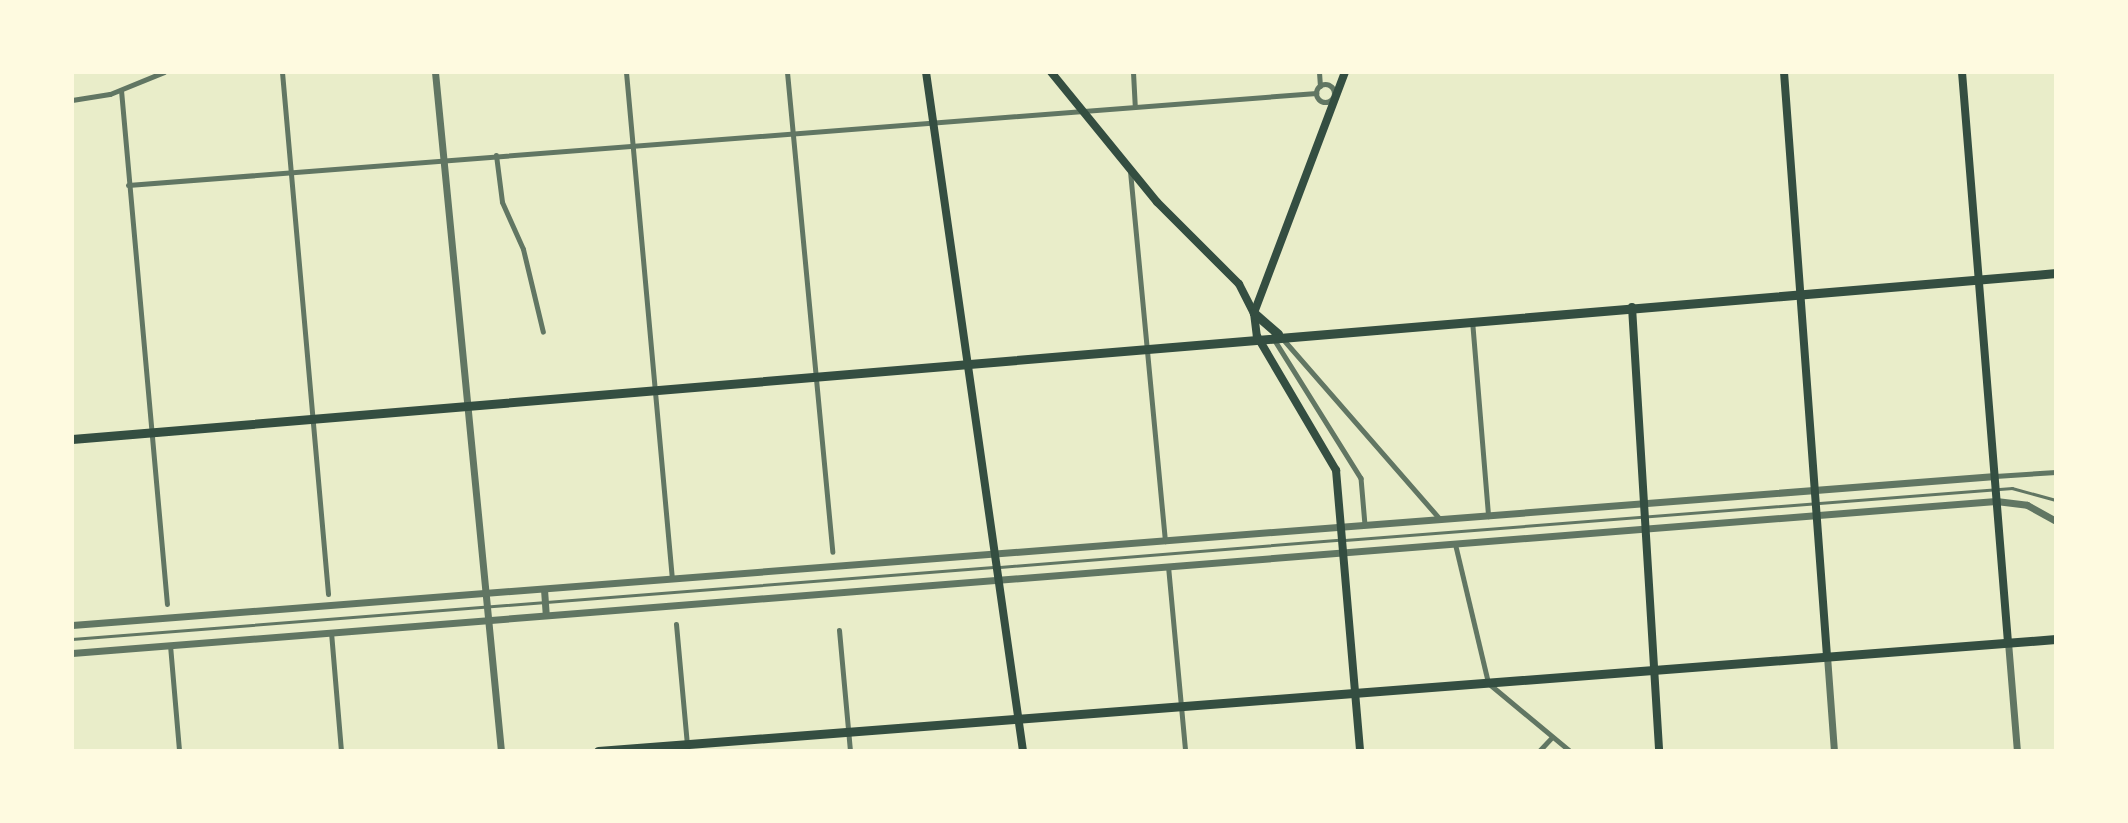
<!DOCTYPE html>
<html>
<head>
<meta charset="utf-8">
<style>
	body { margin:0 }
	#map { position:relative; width:2128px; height:823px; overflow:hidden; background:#e9edc9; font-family:"Noto Sans",sans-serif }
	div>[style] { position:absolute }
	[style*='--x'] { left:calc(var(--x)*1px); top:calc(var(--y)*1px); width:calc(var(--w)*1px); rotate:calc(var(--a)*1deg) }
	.service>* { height:2.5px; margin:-1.25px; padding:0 1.25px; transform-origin:1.25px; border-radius:1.25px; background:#617663 }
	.pedestrian>* { height:4.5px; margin:-2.25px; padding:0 2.25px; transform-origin:2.25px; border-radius:2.25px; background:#617663 }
	.minor>* { height:5px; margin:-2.5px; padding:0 2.5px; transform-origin:2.5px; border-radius:2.5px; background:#617663 }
	.minor>.ring { margin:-2.5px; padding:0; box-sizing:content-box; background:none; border:5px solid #617663; border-radius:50% }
	.tertiary>* { height:7px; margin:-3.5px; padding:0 3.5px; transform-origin:3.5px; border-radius:3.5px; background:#617663 }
	.secondary>* { height:8px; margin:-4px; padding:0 4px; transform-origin:4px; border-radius:4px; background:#344e41 }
	.primary>* { height:9px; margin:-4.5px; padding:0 4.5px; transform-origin:4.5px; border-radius:4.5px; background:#344e41 }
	span { translate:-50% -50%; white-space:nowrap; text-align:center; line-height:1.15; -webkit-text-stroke:6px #fefae0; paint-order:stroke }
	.frame { position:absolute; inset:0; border:74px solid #fefae0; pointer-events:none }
</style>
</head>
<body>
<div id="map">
	<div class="service">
		<div style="--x:1345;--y:540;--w:669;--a:-4.46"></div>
		<div style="--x:2012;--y:488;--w:46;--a:15.3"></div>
		<div style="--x:1000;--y:567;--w:340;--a:-4.6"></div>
		<div style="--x:72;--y:639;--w:924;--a:-4.47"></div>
	</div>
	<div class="pedestrian">
		<div style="--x:1274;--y:339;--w:164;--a:58"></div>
		<div style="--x:1361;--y:478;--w:47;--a:85.1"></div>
	</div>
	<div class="minor">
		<div style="--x:282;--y:72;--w:524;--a:84.96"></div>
		<div style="--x:626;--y:72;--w:509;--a:84.82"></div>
		<div style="--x:787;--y:72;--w:482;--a:84.6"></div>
		<div style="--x:1133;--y:72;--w:33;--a:87"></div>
		<div style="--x:1319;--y:72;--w:14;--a:86"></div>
		<div class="ring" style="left:1316px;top:84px;width:13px;height:13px"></div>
		<div style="--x:121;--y:90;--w:516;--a:84.89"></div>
		<div style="--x:72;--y:100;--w:38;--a:-9"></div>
		<div style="--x:110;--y:94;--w:58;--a:-22.2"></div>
		<div style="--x:496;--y:155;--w:47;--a:82.7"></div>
		<div style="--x:502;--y:202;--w:51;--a:65.9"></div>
		<div style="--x:523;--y:249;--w:85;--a:76.5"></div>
		<div style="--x:1130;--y:171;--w:372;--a:84.6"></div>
		<div style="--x:128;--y:185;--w:1192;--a:-4.43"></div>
		<div style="--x:1472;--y:320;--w:197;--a:85.3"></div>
		<div style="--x:1281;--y:337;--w:242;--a:48.9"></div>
		<div style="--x:1995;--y:476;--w:61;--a:-3.8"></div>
		<div style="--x:1455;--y:544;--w:143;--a:76.6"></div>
		<div style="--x:1488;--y:683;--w:107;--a:39.7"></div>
		<div style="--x:1168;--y:566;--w:186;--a:84.7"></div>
		<div style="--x:676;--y:624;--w:121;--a:84.8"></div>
		<div style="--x:839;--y:630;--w:121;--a:84.8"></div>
		<div style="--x:331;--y:632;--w:119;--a:85.2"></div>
		<div style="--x:170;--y:645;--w:106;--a:85.1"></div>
		<div style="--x:1539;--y:751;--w:18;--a:-47"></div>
	</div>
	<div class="tertiary">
		<div style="--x:435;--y:72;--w:682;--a:84.45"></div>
		<div style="--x:544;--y:589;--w:26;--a:86"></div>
		<div style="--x:72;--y:625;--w:1929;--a:-4.43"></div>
		<div style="--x:2008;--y:642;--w:109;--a:85.3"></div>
		<div style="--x:72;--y:653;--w:1930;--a:-4.52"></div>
		<div style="--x:1996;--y:501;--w:31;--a:7"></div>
		<div style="--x:2027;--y:505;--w:33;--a:29"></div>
		<div style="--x:1827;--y:656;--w:95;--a:85.8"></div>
	</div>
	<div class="secondary">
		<div style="--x:926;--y:72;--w:686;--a:81.87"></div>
		<div style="--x:1051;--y:72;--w:168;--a:50.8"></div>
		<div style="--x:1157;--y:202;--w:116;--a:45"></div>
		<div style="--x:1239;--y:284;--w:33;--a:63"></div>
		<div style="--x:1345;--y:72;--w:258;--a:110.7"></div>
		<div style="--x:1254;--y:313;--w:23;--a:83"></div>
		<div style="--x:1257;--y:336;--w:156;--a:59.5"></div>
		<div style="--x:1336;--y:470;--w:282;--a:85.1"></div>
		<div style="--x:1784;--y:72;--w:586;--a:85.79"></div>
		<div style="--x:1962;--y:72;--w:572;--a:85.39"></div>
		<div style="--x:1632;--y:307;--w:445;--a:86.5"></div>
	</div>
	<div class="primary">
		<div style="--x:1254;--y:313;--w:32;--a:41"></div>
		<div style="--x:72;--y:439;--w:1991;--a:-4.78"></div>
		<div style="--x:598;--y:751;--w:1462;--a:-4.39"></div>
	</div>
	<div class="frame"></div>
</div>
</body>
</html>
